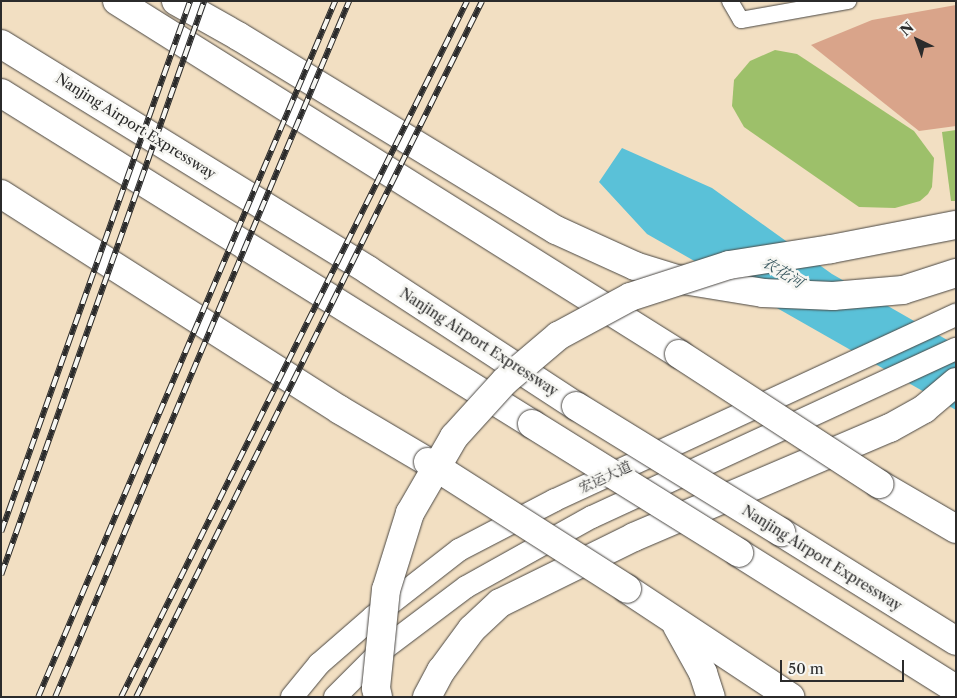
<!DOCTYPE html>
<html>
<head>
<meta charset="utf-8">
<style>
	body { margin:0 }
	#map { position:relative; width:957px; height:698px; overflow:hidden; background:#f2dfc2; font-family:"Libre Caslon Text","Noto Serif SC",serif }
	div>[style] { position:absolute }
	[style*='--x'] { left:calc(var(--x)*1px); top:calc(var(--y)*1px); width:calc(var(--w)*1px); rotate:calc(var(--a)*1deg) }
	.green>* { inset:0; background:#9dc06a }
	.water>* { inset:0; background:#5ac1d8 }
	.building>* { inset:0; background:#d9a48a }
	.roads { filter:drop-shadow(0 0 1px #494642) drop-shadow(0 0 1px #494642) }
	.street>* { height:16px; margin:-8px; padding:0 8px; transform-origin:8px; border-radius:8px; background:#fff }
	.secondary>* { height:22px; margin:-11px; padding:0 11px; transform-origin:11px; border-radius:11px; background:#fff }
	.highway>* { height:28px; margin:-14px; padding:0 14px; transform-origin:14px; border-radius:14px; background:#fff }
	.rail>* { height:5.5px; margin-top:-2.75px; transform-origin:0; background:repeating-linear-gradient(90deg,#f6f6f2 0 11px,#2b2b2b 0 22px); box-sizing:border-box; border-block:1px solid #2b2b2b }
	.bridges { filter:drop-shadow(0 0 1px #494642) drop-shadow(0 0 1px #494642) }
	.highway-bridge>* { height:28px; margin:-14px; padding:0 14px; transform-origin:14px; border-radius:14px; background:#fff }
	span { translate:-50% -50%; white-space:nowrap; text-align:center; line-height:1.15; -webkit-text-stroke:5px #f6f6f2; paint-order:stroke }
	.street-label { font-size:14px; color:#2b2b2b }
	.water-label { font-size:15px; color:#39585f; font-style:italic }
	.frame { position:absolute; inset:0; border:2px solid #2b2b2b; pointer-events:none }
	.north { position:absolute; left:892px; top:15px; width:50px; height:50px; -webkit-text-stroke:4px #f6f6f2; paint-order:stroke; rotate:318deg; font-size:14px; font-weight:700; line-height:20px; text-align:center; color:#2b2b2b }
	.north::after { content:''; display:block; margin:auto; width:18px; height:22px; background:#2b2b2b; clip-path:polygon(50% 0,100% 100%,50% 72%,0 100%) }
	.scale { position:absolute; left:780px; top:660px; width:124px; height:22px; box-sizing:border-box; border:2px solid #2b2b2b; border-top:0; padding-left:6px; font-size:15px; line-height:18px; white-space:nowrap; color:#2b2b2b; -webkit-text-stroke:4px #f6f6f2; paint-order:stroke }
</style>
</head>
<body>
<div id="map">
	<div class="green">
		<div style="clip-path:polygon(775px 50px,797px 54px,914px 131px,934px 158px,932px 187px,928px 194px,920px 201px,895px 208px,859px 207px,744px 127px,732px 106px,734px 80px,750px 61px)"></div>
		<div style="clip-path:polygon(956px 130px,956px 201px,951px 201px,942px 132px)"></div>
	</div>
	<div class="water">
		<div style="clip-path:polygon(622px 148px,712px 188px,832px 274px,956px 345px,956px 410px,647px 234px,599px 182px)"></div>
	</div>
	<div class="building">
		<div style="clip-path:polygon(956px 5px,956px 126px,919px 131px,811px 45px,872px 20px)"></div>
	</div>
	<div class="roads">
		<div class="street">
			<div style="--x:730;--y:1;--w:22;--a:60"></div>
			<div style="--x:741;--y:20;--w:109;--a:-10.1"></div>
		</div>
		<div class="secondary">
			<div style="--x:292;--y:697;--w:43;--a:-50.7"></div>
			<div style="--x:319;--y:664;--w:72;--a:-41"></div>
			<div style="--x:373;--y:617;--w:109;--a:-37.9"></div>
			<div style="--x:459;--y:550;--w:108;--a:-27.5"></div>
			<div style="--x:555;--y:500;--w:442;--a:-24.8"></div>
			<div style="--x:335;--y:697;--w:65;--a:-45"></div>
			<div style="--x:381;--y:651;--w:106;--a:-37"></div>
			<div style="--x:466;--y:587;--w:144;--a:-29.1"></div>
			<div style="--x:592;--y:517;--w:401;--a:-24.8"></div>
		</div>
		<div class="highway">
			<div style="--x:117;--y:1;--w:664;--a:32.13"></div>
			<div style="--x:176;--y:1;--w:71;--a:29.4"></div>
			<div style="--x:238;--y:36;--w:373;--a:31.4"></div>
			<div style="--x:556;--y:230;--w:87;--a:24.5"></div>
			<div style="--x:635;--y:266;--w:44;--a:17.2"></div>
			<div style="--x:677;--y:279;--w:87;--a:9.2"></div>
			<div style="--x:763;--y:293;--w:70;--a:2.5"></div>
			<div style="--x:833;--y:296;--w:70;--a:-4.9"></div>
			<div style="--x:903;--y:290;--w:56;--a:-17.8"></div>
			<div style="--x:1;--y:44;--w:431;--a:31.6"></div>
			<div style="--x:368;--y:270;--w:249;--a:33.2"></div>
			<div style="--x:1;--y:93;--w:626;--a:31.94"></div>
			<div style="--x:1;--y:194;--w:402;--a:32.5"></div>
			<div style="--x:340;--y:410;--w:102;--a:30.6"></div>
			<div style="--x:879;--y:484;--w:89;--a:30.3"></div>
			<div style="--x:781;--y:532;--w:206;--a:31.9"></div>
			<div style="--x:739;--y:553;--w:256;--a:32.1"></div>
			<div style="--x:627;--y:589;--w:196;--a:33.5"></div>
			<div style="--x:677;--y:626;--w:54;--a:61"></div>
			<div style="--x:703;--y:673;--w:25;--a:72"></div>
			<div style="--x:427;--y:697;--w:30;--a:-62"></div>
			<div style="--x:441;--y:671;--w:52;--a:-53.6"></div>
			<div style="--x:472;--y:629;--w:38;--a:-43"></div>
			<div style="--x:500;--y:603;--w:149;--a:-26.2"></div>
			<div style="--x:634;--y:537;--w:278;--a:-23.1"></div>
			<div style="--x:890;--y:428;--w:39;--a:-29"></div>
			<div style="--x:924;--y:409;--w:42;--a:-40.2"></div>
		</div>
	</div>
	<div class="rail">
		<div style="--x:1;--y:532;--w:564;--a:-70.41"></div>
		<div style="--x:1;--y:575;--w:609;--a:-70.52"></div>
		<div style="--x:38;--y:697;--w:757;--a:-66.89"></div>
		<div style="--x:55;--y:697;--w:756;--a:-67.1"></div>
		<div style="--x:121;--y:697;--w:777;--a:-63.57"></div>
		<div style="--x:136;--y:697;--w:777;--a:-63.57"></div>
	</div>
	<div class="bridges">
		<div class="highway-bridge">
			<div style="--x:679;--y:354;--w:239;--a:33"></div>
			<div style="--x:576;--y:406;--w:241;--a:31.6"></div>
			<div style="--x:532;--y:424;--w:244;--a:31.9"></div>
			<div style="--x:428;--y:462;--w:236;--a:32.5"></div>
			<div style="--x:378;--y:697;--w:9;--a:-103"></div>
			<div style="--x:376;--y:688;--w:99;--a:-84.2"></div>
			<div style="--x:386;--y:590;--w:81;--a:-72.7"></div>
			<div style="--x:410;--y:513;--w:88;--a:-59.9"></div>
			<div style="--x:454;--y:437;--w:76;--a:-47.7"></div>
			<div style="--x:505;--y:381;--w:70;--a:-40.3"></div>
			<div style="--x:558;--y:336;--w:82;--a:-28.4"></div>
			<div style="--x:630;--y:297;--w:104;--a:-17.9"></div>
			<div style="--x:729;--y:265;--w:103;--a:-8.9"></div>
			<div style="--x:831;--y:249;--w:127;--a:-10.9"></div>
		</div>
	</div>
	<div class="street-label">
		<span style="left:136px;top:126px;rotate:32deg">Nanjing Airport Expressway</span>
		<span style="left:479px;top:342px;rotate:33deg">Nanjing Airport Expressway</span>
		<span style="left:605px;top:477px;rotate:-25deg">宏运大道</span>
		<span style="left:822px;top:558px;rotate:32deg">Nanjing Airport Expressway</span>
	</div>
	<div class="water-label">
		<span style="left:783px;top:272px;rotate:32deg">农花河</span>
	</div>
	<div class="frame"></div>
	<div class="north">N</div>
	<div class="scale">50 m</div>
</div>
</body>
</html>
